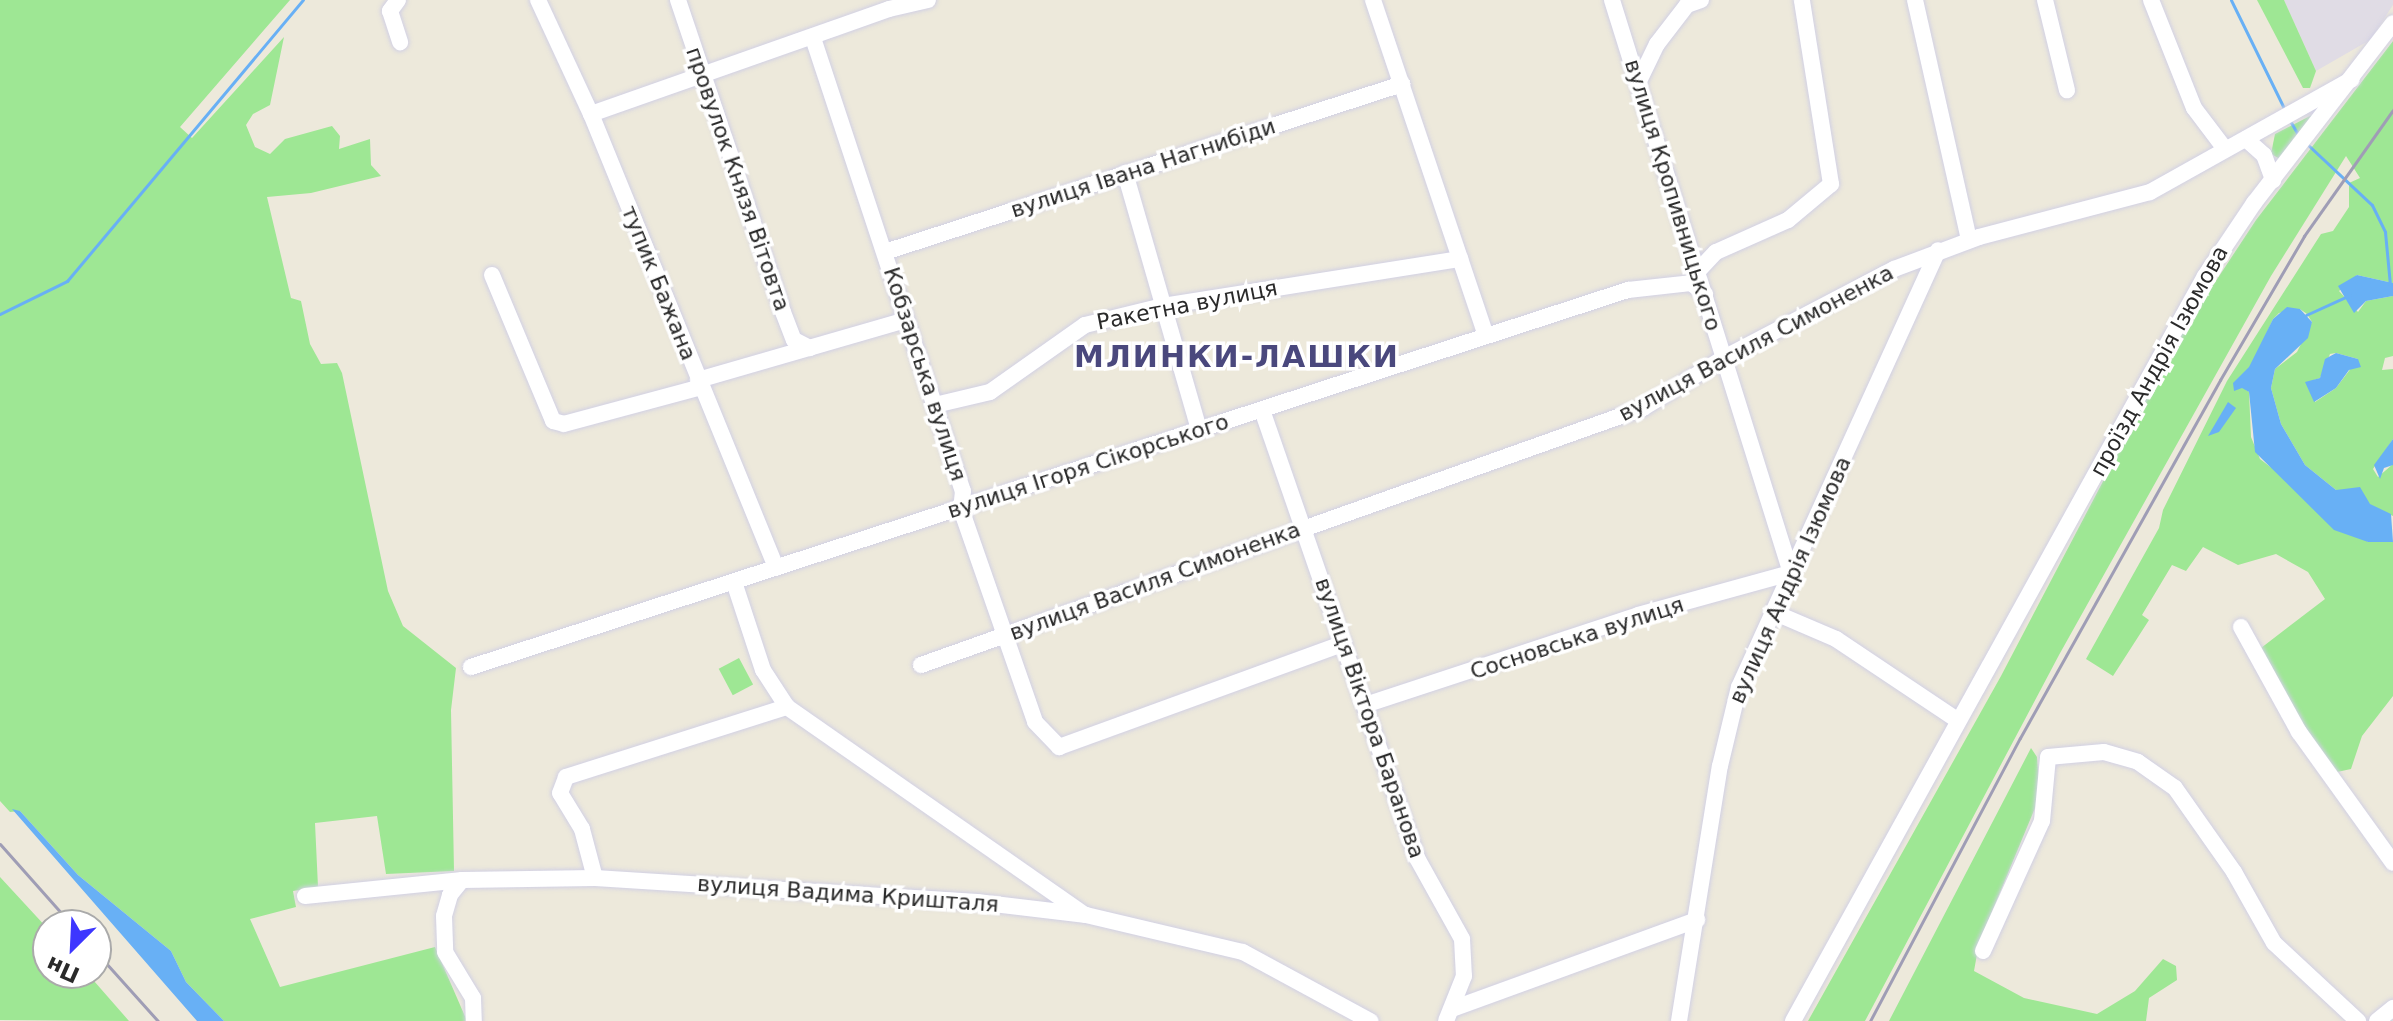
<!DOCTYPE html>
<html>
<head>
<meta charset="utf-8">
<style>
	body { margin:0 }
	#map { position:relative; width:2393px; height:1021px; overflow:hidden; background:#ede9db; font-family:"DejaVu Sans",sans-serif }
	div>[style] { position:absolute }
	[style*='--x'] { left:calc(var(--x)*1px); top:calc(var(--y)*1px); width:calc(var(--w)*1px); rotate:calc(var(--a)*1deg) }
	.industrial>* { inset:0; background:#e0dce5 }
	.green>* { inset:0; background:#9ee794; transform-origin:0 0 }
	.water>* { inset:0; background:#68b0f5 }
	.stream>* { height:3px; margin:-1.5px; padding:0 1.5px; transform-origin:1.5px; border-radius:1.5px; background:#68b0f5 }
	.roads { filter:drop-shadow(0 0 2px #d1d0e4) drop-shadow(0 0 2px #d1d0e4) }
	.minor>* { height:16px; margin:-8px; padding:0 8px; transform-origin:8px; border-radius:8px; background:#fff }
	.rail>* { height:3px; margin:-1.5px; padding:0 1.5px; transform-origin:1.5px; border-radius:1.5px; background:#9f9db5 }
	span { translate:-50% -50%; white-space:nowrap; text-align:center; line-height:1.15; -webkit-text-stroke:7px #fff; paint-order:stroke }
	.street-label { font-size:22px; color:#2a2a2a }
	.district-label { font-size:30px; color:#4a487d; font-weight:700; letter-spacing:2px }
	.north { position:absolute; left:32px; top:909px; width:80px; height:80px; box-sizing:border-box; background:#fff; border:2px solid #aaa; border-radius:50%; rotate:204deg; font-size:22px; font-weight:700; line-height:32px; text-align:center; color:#2a2a2a }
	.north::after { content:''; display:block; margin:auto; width:28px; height:36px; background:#3d36ff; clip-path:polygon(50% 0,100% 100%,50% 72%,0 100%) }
</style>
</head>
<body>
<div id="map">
	<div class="industrial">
		<div style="clip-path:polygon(2284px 0,2393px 0,2393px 5px,2370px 40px,2316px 71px)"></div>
	</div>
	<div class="green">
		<div style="clip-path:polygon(0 0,290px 0,180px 127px,192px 138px,284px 37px,270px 105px,253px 114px,246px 125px,255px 147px,270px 154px,285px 139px,332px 126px,340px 136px,339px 149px,370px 139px,371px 165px,381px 176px,311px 193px,267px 197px,291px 298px,301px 301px,310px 344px,321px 364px,337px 363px,342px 373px,388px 591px,403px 626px,456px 668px,451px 710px,454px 871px,386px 874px,377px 816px,315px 823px,318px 887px,293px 891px,296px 907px,250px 919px,280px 987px,435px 947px,467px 1021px,224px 1021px,186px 982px,171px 951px,78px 875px,20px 811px,10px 812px,0 801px)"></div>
		<div style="clip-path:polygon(2257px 0,2284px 0,2316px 71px,2310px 88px,2303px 88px)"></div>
		<div style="clip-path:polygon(evenodd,2393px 41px,2393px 283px,2357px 275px,2339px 291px,2358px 312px,2366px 301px,2393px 296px,2393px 356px,2385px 358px,2382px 370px,2393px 369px,2393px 439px,2373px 469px,2378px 477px,2393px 464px,2393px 516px,2336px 490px,2305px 465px,2281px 424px,2271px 388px,2275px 369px,2297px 352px,2312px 322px,2307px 314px,2300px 309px,2279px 313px,2273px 319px,2242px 387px,2249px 392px,2251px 437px,2260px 459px,2368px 542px,2393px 542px,2393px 696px,2362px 736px,2351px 769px,2337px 772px,2324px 762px,2261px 648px,2325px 599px,2308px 572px,2276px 554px,2238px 565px,2203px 547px,2186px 571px,2172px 565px,2142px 615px,2149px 620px,2113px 676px,2086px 659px,2159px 528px,2163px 510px,2227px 381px,2321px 234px,2333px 231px,2349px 207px,2349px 183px,2360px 178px,2346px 156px,2271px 276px,2059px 655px,1865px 1021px,1808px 1021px,2001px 676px,2177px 340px,2256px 220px,2393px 41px,2336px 353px,2358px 359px,2336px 388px,2315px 402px,2314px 380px,2320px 378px,2330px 354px,2336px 353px)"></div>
		<div style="clip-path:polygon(2316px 113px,2280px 159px,2271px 154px,2275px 134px)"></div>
		<div style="left:739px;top:658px;width:30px;height:23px;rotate:62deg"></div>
		<div style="clip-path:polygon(2031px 748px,2037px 757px,2040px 796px,1979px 943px,1974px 971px,2024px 998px,2097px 1014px,2135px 991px,2163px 959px,2176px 966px,2177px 980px,2149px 998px,2146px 1021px,1889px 1021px)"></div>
		<div style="clip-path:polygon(0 877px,48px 929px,48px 973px,87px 973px,129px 1021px,0 1020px)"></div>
	</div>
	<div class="water">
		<div style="clip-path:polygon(2357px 275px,2393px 283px,2393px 296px,2366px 301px,2354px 313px,2338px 286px)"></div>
		<div style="clip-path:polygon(2287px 307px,2300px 309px,2312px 322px,2308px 338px,2275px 369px,2271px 388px,2281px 424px,2305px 465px,2336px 490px,2360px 487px,2370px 504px,2391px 514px,2393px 542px,2368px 542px,2334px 530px,2255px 452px,2249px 392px,2242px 388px,2234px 391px,2233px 383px,2249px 367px,2273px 319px)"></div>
		<div style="clip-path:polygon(2336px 353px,2358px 359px,2361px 367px,2349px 370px,2336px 388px,2314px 402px,2305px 382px,2320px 378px,2325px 359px)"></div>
		<div style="clip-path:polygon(2228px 402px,2236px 408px,2219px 432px,2208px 436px)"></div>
		<div style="clip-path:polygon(2393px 439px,2393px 465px,2384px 468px,2380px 479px,2374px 465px)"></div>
		<div style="clip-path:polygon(12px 809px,20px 811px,78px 875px,171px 951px,186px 982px,224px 1021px,197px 1021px)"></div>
	</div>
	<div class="stream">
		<div style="--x:2231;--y:0;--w:120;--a:63.9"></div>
		<div style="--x:2289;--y:119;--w:20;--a:60"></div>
		<div style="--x:2307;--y:144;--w:89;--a:43.2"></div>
		<div style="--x:2372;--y:205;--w:30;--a:64"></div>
		<div style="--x:2385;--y:232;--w:53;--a:84.6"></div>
		<div style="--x:0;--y:314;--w:75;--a:-26.2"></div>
		<div style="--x:67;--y:281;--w:367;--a:-50"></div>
		<div style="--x:2306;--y:315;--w:48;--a:-24.4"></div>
	</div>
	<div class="roads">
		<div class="minor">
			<div style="--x:398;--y:0;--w:14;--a:126"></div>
			<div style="--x:390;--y:11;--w:33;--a:72"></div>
			<div style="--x:538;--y:0;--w:126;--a:65.1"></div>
			<div style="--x:591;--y:114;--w:490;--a:67.8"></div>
			<div style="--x:678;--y:0;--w:329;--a:71.4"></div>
			<div style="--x:783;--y:312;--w:30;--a:69"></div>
			<div style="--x:794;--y:340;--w:18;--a:27"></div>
			<div style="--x:1373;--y:0;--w:354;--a:71.4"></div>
			<div style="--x:1915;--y:0;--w:246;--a:77.3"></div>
			<div style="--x:2045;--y:0;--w:93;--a:76.3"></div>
			<div style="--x:2151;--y:0;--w:116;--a:68.3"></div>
			<div style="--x:2194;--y:108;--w:51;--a:52.9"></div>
			<div style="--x:813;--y:38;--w:477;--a:71.7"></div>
			<div style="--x:963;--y:491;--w:18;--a:96"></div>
			<div style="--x:961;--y:509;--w:225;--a:70.8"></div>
			<div style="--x:1035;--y:722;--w:35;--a:46"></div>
			<div style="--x:1059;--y:747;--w:303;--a:-20"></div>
			<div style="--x:1639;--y:81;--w:41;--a:-64.1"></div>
			<div style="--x:1657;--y:44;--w:49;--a:-52.4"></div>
			<div style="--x:1687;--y:5;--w:15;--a:-20"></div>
			<div style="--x:591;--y:114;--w:316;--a:-19.4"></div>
			<div style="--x:889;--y:9;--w:40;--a:-13"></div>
			<div style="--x:2246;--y:139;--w:24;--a:42"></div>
			<div style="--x:2264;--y:155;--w:27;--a:70"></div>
			<div style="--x:1125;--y:173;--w:267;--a:73.9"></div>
			<div style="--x:885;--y:252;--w:544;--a:-18"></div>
			<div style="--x:1698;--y:271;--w:26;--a:-47"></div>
			<div style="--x:1716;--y:252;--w:79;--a:-24"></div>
			<div style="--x:1788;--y:220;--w:56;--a:-39.9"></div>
			<div style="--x:1831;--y:184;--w:186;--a:-99"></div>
			<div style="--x:492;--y:275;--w:158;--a:67.3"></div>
			<div style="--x:553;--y:421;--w:11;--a:15"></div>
			<div style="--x:564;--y:424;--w:142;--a:-15.1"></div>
			<div style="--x:698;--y:380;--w:216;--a:-16.1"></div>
			<div style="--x:935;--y:405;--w:57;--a:-13.3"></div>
			<div style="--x:990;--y:392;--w:116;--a:-35.2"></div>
			<div style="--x:1085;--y:325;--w:80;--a:-13.7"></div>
			<div style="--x:1163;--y:306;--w:301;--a:-9"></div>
			<div style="--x:1262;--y:410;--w:474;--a:70.9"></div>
			<div style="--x:1417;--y:858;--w:93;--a:60.9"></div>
			<div style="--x:1462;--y:939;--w:37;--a:87"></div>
			<div style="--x:1464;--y:976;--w:48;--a:111.8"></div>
			<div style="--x:734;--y:582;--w:93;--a:71.8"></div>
			<div style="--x:763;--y:670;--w:44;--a:57"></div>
			<div style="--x:787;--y:707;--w:362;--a:34.9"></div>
			<div style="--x:1773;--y:612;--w:69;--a:23.2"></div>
			<div style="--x:1836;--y:639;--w:146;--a:33.8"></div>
			<div style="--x:2241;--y:627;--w:120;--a:61.1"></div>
			<div style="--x:2299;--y:732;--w:161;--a:54.3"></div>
			<div style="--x:921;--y:665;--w:766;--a:-19.59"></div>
			<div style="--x:1643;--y:408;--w:93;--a:-31.8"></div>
			<div style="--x:1722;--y:359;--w:194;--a:-27.6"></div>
			<div style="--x:1894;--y:269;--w:91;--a:-20.6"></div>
			<div style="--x:1979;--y:237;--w:177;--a:-14.7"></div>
			<div style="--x:2150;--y:192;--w:231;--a:-29.2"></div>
			<div style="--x:471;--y:667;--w:1217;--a:-18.05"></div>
			<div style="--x:1628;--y:290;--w:63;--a:-6.3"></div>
			<div style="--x:1691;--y:283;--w:18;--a:38"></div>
			<div style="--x:1365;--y:705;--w:287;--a:-18.2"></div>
			<div style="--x:1638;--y:615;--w:159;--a:-15.4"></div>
			<div style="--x:1791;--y:573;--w:600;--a:-107.35"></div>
			<div style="--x:595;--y:878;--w:51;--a:-104.9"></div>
			<div style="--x:582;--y:829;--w:42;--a:-121.4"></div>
			<div style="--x:560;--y:793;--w:17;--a:-69"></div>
			<div style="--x:566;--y:777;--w:232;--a:-17.6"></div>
			<div style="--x:462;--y:880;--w:19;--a:129"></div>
			<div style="--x:450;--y:895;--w:22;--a:106"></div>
			<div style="--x:444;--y:916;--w:36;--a:88"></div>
			<div style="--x:445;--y:952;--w:54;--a:58.7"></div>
			<div style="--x:473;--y:998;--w:23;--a:88"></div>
			<div style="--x:305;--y:896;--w:158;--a:-5.8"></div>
			<div style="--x:462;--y:880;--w:133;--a:-0.9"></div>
			<div style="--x:595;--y:878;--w:383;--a:3.6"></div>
			<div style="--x:977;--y:902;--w:110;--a:6.8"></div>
			<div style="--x:1086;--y:915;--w:161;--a:13.3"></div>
			<div style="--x:1243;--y:952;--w:145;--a:28.5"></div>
			<div style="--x:1983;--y:951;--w:143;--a:-65.6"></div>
			<div style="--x:2042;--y:821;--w:64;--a:-84.6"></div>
			<div style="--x:2048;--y:757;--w:56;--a:-5.1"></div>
			<div style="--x:2104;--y:752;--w:35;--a:16"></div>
			<div style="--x:2138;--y:762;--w:45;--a:35.1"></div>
			<div style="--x:2175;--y:788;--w:103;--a:54.9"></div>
			<div style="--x:2234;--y:872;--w:81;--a:60.6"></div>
			<div style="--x:2274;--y:943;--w:115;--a:42.9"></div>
			<div style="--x:1452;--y:1009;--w:261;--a:-20"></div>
			<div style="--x:1679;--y:1021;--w:258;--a:-80.9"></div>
			<div style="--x:1720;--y:766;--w:81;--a:-76.5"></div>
			<div style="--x:1739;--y:687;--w:480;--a:-65.5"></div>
			<div style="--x:1793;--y:1021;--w:851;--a:-61.06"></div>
			<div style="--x:2205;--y:276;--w:88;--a:-56.1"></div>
			<div style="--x:2254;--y:203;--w:227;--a:-52.3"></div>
			<div style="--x:2377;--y:1021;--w:21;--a:-39"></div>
		</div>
	</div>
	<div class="rail">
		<div style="--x:0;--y:844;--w:108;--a:48.4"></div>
		<div style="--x:96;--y:952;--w:93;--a:48.1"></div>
		<div style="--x:1870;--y:1021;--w:320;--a:-62.1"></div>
		<div style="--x:2020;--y:738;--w:410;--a:-60.8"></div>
		<div style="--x:2220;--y:380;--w:167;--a:-59.7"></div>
		<div style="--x:2304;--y:236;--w:154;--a:-54.8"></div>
	</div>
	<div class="street-label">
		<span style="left:1143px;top:168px;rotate:-18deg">вулиця Івана Нагнибіди</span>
		<span style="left:738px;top:179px;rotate:71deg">провулок Князя Вітовта</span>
		<span style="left:1673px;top:195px;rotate:73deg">вулиця Кропивницького</span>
		<span style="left:659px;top:283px;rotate:68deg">тупик Бажана</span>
		<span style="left:1187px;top:305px;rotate:-11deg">Ракетна вулиця</span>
		<span style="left:1756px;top:343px;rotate:-28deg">вулиця Василя Симоненка</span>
		<span style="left:2159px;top:361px;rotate:-61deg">проїзд Андрія Ізюмова</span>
		<span style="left:925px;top:374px;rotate:72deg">Кобзарська вулиця</span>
		<span style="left:1088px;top:466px;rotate:-18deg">вулиця Ігоря Сікорського</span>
		<span style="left:1790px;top:580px;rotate:-66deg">вулиця Андрія Ізюмова</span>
		<span style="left:1155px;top:581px;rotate:-20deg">вулиця Василя Симоненка</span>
		<span style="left:1577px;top:638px;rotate:-18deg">Сосновська вулиця</span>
		<span style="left:1370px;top:718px;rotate:71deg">вулиця Віктора Баранова</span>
		<span style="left:848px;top:894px;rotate:4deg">вулиця Вадима Кришталя</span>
	</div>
	<div class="district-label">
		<span style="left:1237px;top:357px">МЛИНКИ-ЛАШКИ</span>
	</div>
	<div class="north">Пн</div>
</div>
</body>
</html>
